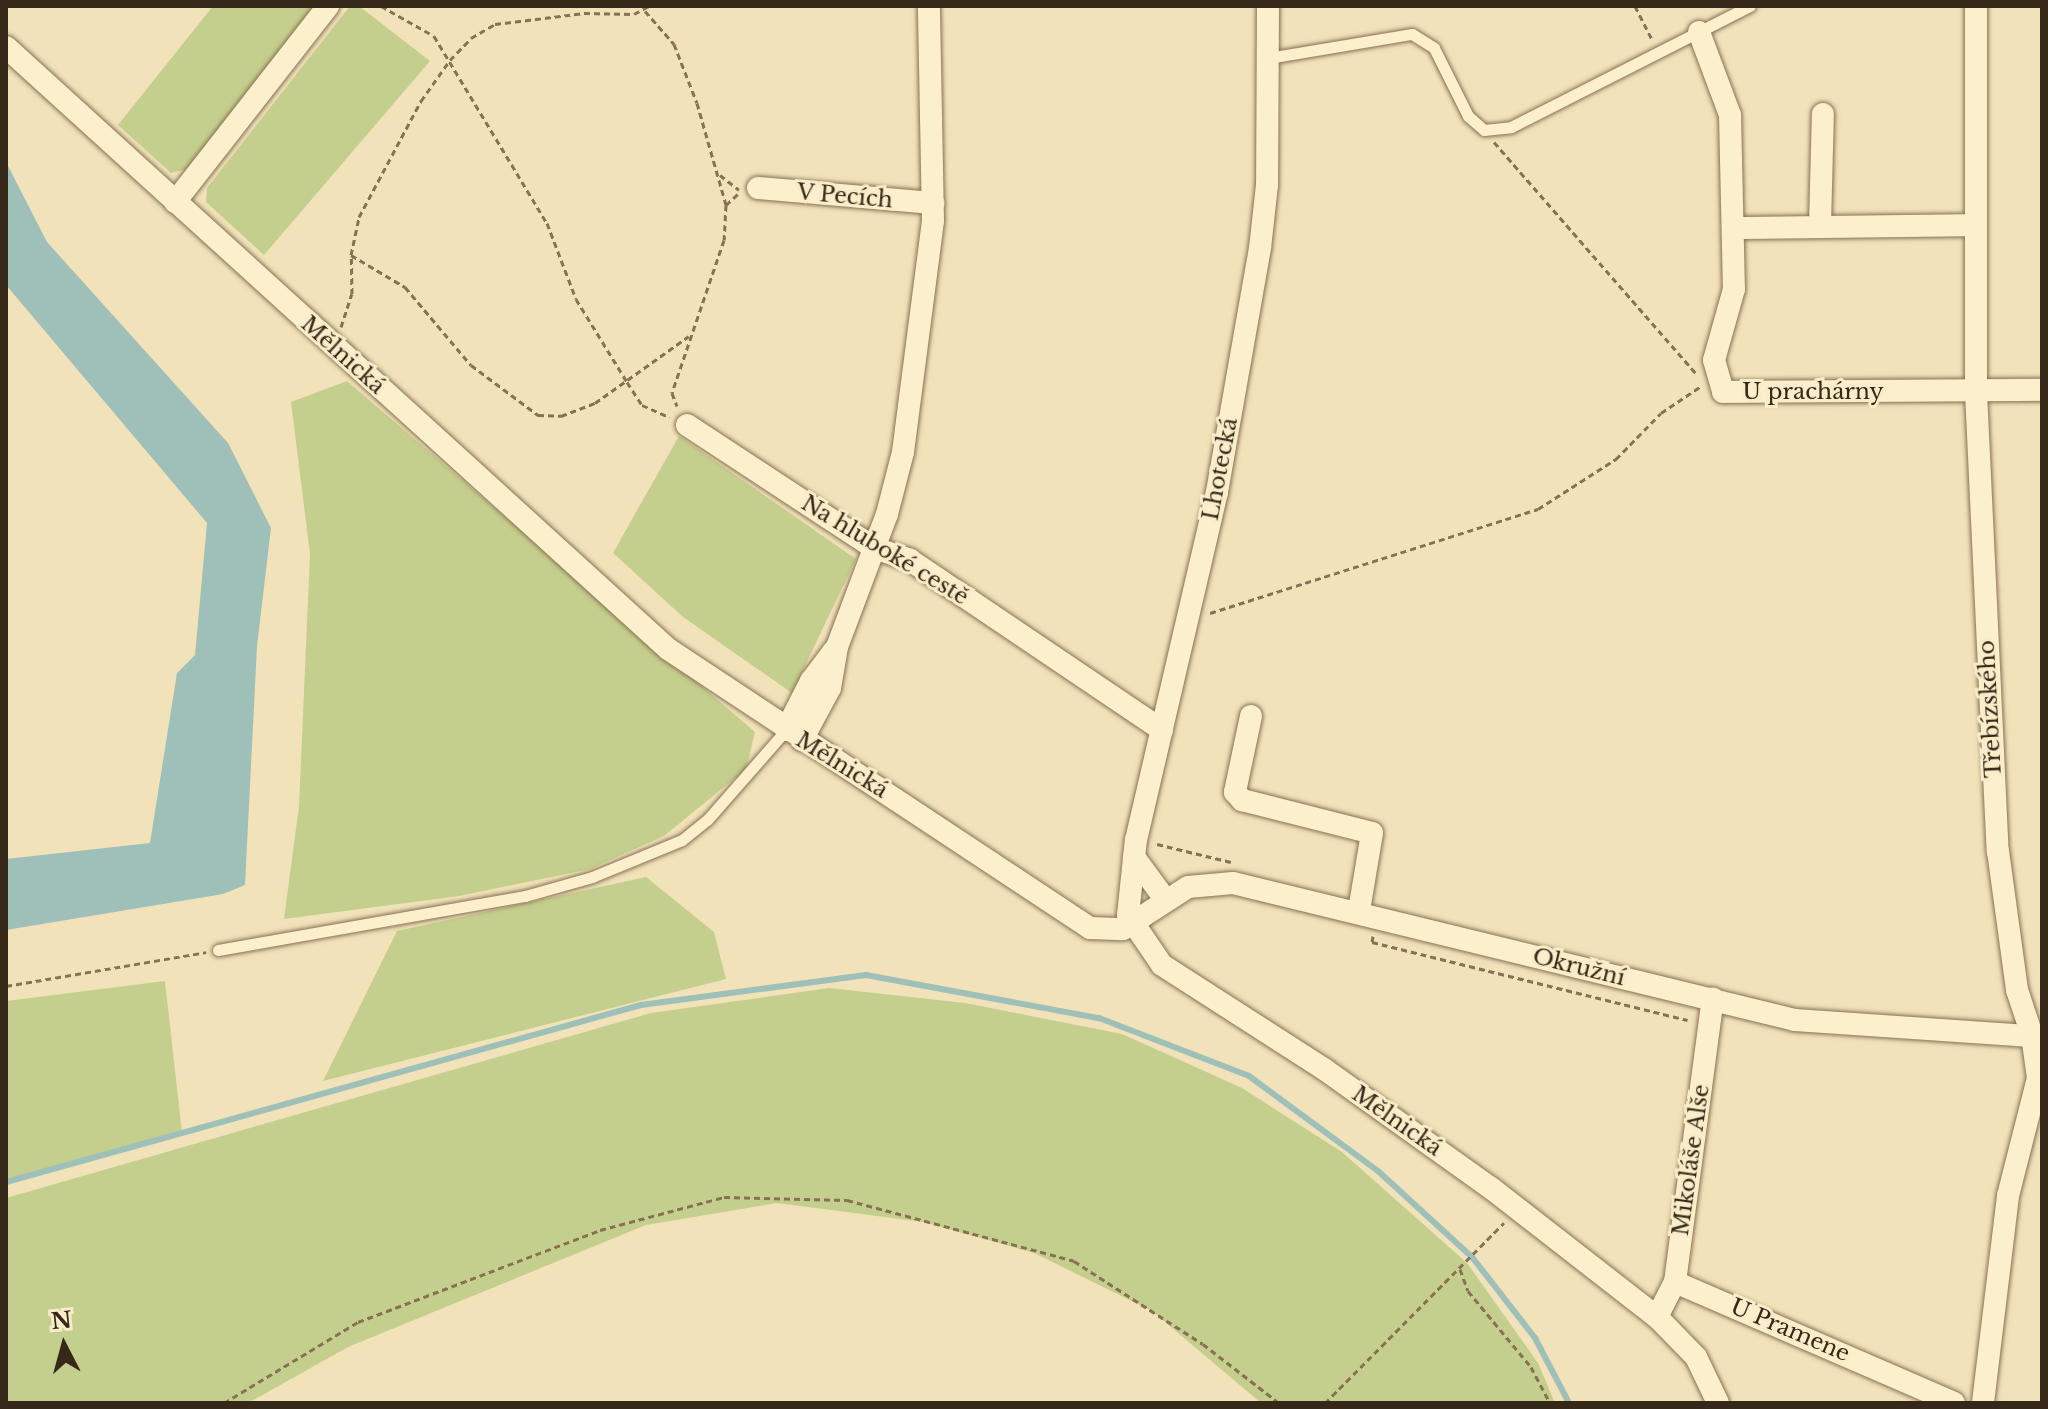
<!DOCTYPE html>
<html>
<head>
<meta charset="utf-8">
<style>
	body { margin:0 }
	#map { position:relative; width:2048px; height:1409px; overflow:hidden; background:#f1e2b9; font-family:"Libre Baskerville",serif }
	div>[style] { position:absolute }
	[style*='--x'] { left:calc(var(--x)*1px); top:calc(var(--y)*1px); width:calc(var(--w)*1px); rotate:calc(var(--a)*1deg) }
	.green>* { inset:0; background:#c5cf8d }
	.water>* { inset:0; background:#9ec0b8 }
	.stream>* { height:6px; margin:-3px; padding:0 3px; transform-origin:3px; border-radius:3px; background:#9ec0b8 }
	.path>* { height:3px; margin-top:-1.5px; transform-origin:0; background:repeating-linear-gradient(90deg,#887153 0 6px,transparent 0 10px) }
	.roads { filter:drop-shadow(0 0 2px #887153) drop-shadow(0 0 2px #887153) }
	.lane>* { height:11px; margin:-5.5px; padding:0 5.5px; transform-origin:5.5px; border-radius:5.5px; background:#fbefcc }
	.street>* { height:22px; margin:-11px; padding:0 11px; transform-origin:11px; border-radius:11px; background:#fbefcc }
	span { translate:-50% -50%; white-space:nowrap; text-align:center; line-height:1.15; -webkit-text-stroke:6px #f8ecc9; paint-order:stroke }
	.street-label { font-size:22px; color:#352819 }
	.frame { position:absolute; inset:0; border:8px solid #352819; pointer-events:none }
	.north { position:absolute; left:24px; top:1305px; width:80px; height:80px; -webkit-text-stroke:6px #f8ecc9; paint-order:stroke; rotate:354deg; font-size:22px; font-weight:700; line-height:32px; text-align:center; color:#352819 }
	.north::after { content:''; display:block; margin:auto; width:28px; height:36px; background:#352819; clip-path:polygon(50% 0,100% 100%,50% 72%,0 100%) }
</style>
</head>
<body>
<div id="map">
	<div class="green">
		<div style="clip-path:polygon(213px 6px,316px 6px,187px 169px,171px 173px,118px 125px)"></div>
		<div style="clip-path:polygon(350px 6px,359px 6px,430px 61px,264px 255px,206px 202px,207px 188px)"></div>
		<div style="clip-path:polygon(347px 381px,755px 732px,746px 769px,664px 836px,590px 869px,459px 896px,284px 919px,299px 806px,310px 554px,291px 402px)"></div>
		<div style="clip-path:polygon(679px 436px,856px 559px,792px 693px,683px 617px,613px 553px)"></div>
		<div style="clip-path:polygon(646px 877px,714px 932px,726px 979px,323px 1081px,397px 931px)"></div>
		<div style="clip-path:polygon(165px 981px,182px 1133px,6px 1180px,6px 1001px)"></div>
		<div style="clip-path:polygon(829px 988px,965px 1003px,1122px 1034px,1242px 1088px,1342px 1152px,1467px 1263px,1538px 1363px,1555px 1403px,1261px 1403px,1152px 1311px,1034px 1253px,923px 1222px,777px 1203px,646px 1225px,348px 1347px,248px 1403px,6px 1403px,6px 1198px,651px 1013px)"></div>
	</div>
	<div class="water">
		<div style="clip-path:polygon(6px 162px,47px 242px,228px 443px,271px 528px,257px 646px,245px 885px,223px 894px,6px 930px,6px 859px,150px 843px,177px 673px,195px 655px,207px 523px,6px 285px)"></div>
	</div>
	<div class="stream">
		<div style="--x:6;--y:1182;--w:659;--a:-15.58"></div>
		<div style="--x:641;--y:1005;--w:227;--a:-7.6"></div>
		<div style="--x:866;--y:975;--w:237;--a:10.5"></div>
		<div style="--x:1099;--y:1018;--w:161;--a:21.1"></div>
		<div style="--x:1249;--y:1076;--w:160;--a:36.4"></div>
		<div style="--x:1378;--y:1171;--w:127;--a:42.5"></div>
		<div style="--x:1472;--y:1257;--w:103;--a:52.1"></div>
		<div style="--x:1535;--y:1338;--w:73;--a:62.4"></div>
	</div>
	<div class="path">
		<div style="--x:381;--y:6;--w:61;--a:29.5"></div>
		<div style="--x:434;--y:36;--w:218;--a:58.9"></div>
		<div style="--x:547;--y:223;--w:81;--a:69.1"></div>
		<div style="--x:576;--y:299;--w:97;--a:58.4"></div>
		<div style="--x:627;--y:382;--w:27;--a:57"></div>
		<div style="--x:642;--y:405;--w:30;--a:24"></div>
		<div style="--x:1635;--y:6;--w:36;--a:63"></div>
		<div style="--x:645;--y:11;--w:44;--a:48.7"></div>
		<div style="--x:674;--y:44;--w:63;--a:68.7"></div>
		<div style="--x:697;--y:103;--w:106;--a:74.1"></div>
		<div style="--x:726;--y:205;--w:35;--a:93"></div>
		<div style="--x:724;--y:240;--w:162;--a:108.8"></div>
		<div style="--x:672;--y:393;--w:14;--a:69"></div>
		<div style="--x:1494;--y:142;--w:309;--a:48.9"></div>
		<div style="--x:720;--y:175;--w:24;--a:38"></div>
		<div style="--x:726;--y:205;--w:16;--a:-43"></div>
		<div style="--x:351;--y:255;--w:63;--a:30.7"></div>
		<div style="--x:405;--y:287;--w:102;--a:49.8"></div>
		<div style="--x:471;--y:365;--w:84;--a:36.7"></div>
		<div style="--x:538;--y:415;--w:23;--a:2"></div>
		<div style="--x:561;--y:416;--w:36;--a:-21"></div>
		<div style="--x:595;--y:403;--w:115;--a:-35.5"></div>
		<div style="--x:341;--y:327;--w:35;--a:-72"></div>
		<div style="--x:352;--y:294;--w:39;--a:-91"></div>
		<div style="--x:351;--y:255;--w:39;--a:-78"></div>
		<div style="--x:359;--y:217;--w:132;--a:-61.9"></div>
		<div style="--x:421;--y:101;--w:50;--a:-54.7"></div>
		<div style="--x:450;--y:60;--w:30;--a:-46"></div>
		<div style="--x:471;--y:38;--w:28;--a:-30"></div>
		<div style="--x:495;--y:24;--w:90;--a:-7"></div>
		<div style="--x:584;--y:13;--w:50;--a:1.1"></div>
		<div style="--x:634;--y:14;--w:17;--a:-28"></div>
		<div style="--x:1210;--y:613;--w:344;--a:-17.6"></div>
		<div style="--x:1538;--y:509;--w:93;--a:-32.7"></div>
		<div style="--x:1616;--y:459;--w:64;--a:-45.6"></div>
		<div style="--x:1661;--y:413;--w:48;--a:-34"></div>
		<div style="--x:1157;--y:844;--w:76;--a:13.7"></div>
		<div style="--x:1373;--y:936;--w:6;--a:99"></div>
		<div style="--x:1372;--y:942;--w:325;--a:13.9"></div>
		<div style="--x:6;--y:986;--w:203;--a:-9.6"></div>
		<div style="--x:1460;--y:1269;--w:23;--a:70"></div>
		<div style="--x:1468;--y:1291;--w:99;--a:50.3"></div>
		<div style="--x:1531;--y:1367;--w:41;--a:62.2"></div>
		<div style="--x:224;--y:1403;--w:157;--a:-31.2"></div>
		<div style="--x:358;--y:1322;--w:259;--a:-20.8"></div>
		<div style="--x:600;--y:1230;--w:128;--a:-14.9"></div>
		<div style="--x:724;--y:1197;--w:123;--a:1.4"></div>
		<div style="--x:847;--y:1200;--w:235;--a:15"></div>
		<div style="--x:1074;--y:1261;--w:153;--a:32.8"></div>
		<div style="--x:1203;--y:1344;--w:96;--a:37.8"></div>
		<div style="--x:1325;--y:1403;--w:254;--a:-45.2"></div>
	</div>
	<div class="roads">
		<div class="lane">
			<div style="--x:1268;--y:58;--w:146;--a:-9.5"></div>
			<div style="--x:1412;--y:34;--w:26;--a:32"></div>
			<div style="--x:1434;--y:48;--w:76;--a:63.4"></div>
			<div style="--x:1468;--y:116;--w:21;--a:41"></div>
			<div style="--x:1484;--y:130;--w:27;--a:-6"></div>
			<div style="--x:1511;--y:127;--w:268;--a:-26.9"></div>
			<div style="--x:218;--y:950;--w:312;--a:-10"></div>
			<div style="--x:525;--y:896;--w:70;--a:-15.8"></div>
			<div style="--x:592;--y:877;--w:97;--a:-22.3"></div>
			<div style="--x:682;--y:840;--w:33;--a:-39"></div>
			<div style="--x:708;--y:819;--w:118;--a:-48.8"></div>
		</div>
		<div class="street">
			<div style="--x:1268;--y:6;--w:179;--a:90.3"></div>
			<div style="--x:1267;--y:185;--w:63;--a:96.3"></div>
			<div style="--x:1260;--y:248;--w:248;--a:100"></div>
			<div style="--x:1217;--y:492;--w:356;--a:103.1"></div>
			<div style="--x:1136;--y:839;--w:76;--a:96"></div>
			<div style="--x:1128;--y:915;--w:60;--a:55.8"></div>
			<div style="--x:1162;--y:965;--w:193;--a:32.7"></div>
			<div style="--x:1324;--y:1069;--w:205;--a:35.5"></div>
			<div style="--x:1491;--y:1188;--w:210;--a:37.9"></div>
			<div style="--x:1657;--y:1317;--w:56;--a:45.7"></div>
			<div style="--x:1696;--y:1357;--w:51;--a:64.4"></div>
			<div style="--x:1976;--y:6;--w:386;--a:90"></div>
			<div style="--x:1976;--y:392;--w:460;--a:87.3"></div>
			<div style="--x:1998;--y:851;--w:140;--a:82.2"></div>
			<div style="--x:2017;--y:990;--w:47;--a:71.6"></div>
			<div style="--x:2032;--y:1035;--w:43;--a:82.1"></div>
			<div style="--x:2038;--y:1078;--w:122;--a:104.3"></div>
			<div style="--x:2008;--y:1196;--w:209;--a:96.9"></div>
			<div style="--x:1699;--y:32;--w:89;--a:69.5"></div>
			<div style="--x:1730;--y:115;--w:174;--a:88.7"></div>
			<div style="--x:1734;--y:289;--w:74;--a:105.7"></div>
			<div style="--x:1714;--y:360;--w:33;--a:74"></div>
			<div style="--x:1723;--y:392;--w:319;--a:-0.4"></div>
			<div style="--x:6;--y:47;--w:895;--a:42.28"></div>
			<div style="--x:668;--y:649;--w:506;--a:33.47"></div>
			<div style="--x:1090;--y:928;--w:33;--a:2"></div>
			<div style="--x:1123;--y:929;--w:77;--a:-32.9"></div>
			<div style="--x:1188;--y:887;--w:45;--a:-5.1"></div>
			<div style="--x:1233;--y:883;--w:578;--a:13.7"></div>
			<div style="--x:1795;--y:1020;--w:248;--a:3.9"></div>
			<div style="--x:758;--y:188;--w:176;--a:4.9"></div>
			<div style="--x:175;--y:202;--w:249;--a:-52"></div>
			<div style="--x:1820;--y:225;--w:111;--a:-88.5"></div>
			<div style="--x:1735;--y:228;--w:239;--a:-0.7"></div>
			<div style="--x:687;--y:425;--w:224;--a:33.3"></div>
			<div style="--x:874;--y:548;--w:38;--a:18"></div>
			<div style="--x:910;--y:560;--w:304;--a:34"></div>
			<div style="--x:1251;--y:716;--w:78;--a:101.9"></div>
			<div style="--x:1235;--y:792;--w:11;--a:49"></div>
			<div style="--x:1242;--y:800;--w:134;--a:14.2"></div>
			<div style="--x:1372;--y:833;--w:79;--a:99.5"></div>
			<div style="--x:786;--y:730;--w:55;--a:-63"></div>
			<div style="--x:811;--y:681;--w:38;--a:-53"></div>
			<div style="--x:802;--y:740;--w:59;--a:-61.7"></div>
			<div style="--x:830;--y:688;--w:42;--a:-80.3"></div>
			<div style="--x:837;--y:647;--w:142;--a:-69.4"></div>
			<div style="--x:887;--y:514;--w:64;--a:-75.5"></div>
			<div style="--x:903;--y:452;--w:233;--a:-82.6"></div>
			<div style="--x:933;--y:221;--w:215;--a:-91.1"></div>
			<div style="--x:1134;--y:857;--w:52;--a:53.6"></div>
			<div style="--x:1675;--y:1282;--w:304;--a:23.4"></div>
			<div style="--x:1657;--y:1317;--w:39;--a:-63"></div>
			<div style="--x:1675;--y:1282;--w:286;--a:-82.4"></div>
		</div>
	</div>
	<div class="street-label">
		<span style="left:845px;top:196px;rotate:5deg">V Pecích</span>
		<span style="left:343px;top:355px;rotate:42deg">Mělnická</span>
		<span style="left:1813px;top:392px">U prachárny</span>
		<span style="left:1220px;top:469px;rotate:-79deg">Lhotecká</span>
		<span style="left:885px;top:550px;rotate:31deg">Na hluboké cestě</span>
		<span style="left:1990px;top:709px;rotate:-93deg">Třebízského</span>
		<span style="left:842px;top:765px;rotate:32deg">Mělnická</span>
		<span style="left:1579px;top:967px;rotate:14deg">Okružní</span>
		<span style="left:1397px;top:1121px;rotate:35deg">Mělnická</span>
		<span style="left:1691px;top:1160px;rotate:-82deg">Mikoláše Alše</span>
		<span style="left:1790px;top:1330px;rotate:23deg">U Pramene</span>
	</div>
	<div class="frame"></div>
	<div class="north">N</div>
</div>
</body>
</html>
